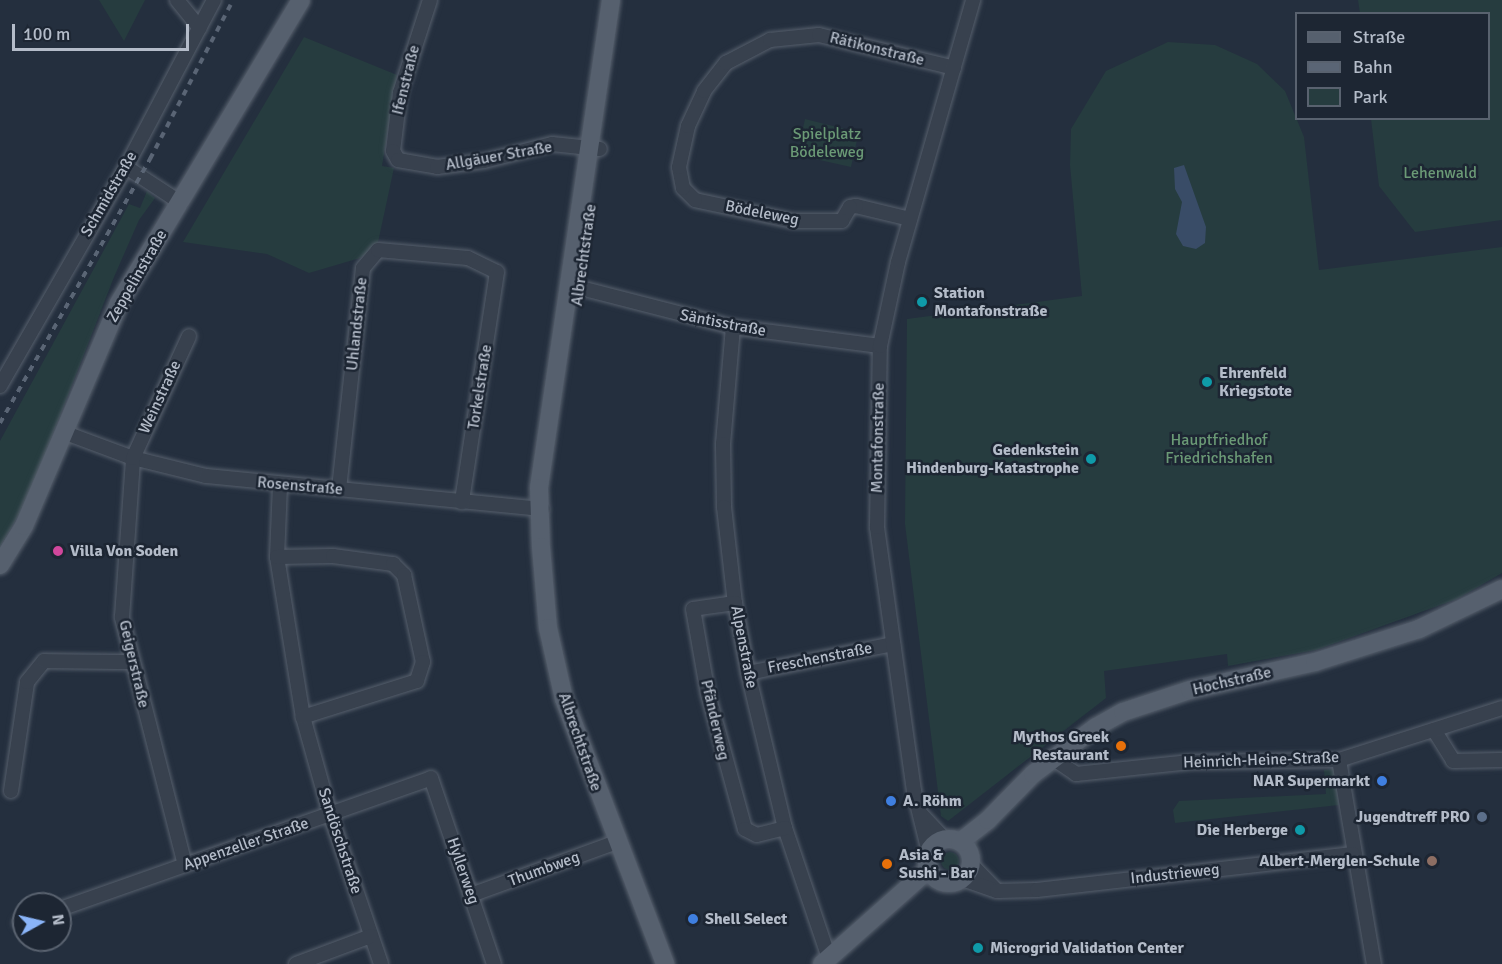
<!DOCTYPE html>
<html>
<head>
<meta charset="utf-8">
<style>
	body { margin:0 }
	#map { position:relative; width:1502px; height:964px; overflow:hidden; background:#242f3e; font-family:Signika,sans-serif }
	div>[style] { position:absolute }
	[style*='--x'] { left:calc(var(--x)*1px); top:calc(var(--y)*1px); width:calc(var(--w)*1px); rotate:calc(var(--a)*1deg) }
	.green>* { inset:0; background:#263c3f }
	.round { border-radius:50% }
	.water>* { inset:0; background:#394c67 }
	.roads { filter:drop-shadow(0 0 2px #565f6c) drop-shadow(0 0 2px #565f6c) }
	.minor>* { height:14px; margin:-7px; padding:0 7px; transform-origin:7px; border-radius:7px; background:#38414e }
	.major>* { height:18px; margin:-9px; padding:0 9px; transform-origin:9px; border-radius:9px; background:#56606e }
	.major>.ring { margin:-9px; padding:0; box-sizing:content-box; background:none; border:18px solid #56606e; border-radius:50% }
	.rail>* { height:4px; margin-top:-2px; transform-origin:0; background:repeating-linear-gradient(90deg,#5a6575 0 6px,transparent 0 12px) }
	.dots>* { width:16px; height:16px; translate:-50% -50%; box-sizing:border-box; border:3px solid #1d2633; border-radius:50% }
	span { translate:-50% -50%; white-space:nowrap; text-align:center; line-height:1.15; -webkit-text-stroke:5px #1d2633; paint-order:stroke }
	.street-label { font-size:16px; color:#b4bcc9 }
	.park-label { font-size:16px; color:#6b9a76 }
	.poi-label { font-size:16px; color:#b4bcc9; font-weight:700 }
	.left { translate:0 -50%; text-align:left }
	.right { translate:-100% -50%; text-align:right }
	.legend { position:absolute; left:1295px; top:12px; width:195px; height:108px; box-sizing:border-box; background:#1d2633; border:2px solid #59626f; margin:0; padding:8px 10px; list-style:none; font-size:18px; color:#b4bcc9 }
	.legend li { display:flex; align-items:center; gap:12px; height:30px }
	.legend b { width:30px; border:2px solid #59626f }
	.north { position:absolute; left:12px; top:892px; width:60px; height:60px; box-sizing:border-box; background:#1d2633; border:2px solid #59626f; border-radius:50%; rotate:82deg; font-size:16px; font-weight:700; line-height:24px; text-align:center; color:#b4bcc9 }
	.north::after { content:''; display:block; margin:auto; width:21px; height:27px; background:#8ab4f8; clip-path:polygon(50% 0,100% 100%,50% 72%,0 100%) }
	.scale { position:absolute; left:12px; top:24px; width:177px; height:27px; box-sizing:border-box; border:3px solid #b4bcc9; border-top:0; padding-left:8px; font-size:18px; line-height:21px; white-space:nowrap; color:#b4bcc9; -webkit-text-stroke:4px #1d2633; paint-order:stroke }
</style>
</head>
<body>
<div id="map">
	<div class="green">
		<div style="clip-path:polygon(99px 0,145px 0,124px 41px)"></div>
		<div style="clip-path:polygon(1358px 0,1502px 0,1502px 220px,1415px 232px,1379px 186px,1371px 119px,1488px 118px,1488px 14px,1360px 13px)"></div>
		<div style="clip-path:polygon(304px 37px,397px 75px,382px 166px,394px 168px,377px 247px,360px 258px,309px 273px,267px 254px,183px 242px)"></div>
		<div style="clip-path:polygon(1168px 42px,1215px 45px,1257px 64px,1285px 91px,1304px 137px,1319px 270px,1502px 247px,1502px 573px,1457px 599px,1316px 650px,1228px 666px,1227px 654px,1104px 671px,1106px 698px,948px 821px,941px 816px,905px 524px,907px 319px,1082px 296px,1070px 165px,1071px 129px,1106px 71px)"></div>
		<div style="clip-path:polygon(805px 119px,849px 130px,857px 140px,851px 167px,797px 155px)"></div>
		<div style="clip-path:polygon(147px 191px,155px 198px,139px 220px,114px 277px,27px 501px,0 547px,0 441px,129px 204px,140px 208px)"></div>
		<div style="clip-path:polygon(1334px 769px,1339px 805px,1175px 823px,1173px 810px,1179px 801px,1326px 794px,1324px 770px)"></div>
		<div class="round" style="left:941px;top:852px;width:18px;height:18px"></div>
	</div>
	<div class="water">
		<div style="clip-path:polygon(1184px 165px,1206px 227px,1205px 243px,1196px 249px,1183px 246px,1176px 234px,1182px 202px,1175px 189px,1174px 168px)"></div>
	</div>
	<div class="roads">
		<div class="minor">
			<div style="--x:177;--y:0;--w:36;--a:51"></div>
			<div style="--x:430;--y:0;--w:98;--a:107.9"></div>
			<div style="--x:400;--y:93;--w:58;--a:96.9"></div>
			<div style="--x:393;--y:151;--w:10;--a:61"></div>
			<div style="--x:398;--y:160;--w:40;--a:10"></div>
			<div style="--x:437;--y:167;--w:47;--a:-7.3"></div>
			<div style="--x:484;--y:161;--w:70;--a:-14"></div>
			<div style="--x:552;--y:144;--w:48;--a:5.9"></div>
			<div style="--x:126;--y:167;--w:66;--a:33.2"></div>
			<div style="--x:910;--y:219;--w:56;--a:-166.5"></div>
			<div style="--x:856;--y:206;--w:6;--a:171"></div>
			<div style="--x:850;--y:207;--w:16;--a:120"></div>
			<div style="--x:842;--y:221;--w:49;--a:180"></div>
			<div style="--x:793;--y:221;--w:100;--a:-167.9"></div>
			<div style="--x:695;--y:200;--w:17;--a:-135"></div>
			<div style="--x:683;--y:188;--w:21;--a:-101"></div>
			<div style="--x:679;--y:167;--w:42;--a:-77.6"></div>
			<div style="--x:688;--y:126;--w:38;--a:-65"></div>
			<div style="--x:704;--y:91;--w:36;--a:-52"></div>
			<div style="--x:726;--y:63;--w:50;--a:-27.6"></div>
			<div style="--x:770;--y:40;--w:49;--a:-5.8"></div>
			<div style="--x:819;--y:35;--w:139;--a:13.7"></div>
			<div style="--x:569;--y:285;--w:169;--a:14.4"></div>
			<div style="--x:733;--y:327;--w:148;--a:7.4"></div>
			<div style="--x:733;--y:327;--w:117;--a:94.9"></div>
			<div style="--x:723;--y:444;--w:63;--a:89.1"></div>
			<div style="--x:724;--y:507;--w:97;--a:83.5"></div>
			<div style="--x:735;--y:603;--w:71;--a:79.5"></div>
			<div style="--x:748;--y:673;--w:159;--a:76.6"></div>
			<div style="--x:785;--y:828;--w:137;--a:71.3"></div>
			<div style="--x:0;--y:386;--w:253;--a:-60.1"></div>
			<div style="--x:126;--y:167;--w:189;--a:-62.2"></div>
			<div style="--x:63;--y:432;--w:75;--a:20.4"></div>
			<div style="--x:133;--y:458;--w:75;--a:13.9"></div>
			<div style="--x:206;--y:476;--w:338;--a:5.6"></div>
			<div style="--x:280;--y:485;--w:72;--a:92.4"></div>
			<div style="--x:277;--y:557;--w:162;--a:80.8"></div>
			<div style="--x:303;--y:717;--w:101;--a:74.4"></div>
			<div style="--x:330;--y:814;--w:158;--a:71.2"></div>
			<div style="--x:339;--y:489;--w:222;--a:-83.8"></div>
			<div style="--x:363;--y:268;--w:23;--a:-50"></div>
			<div style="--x:378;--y:250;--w:90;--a:5.1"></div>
			<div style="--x:468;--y:258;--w:32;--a:26"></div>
			<div style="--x:497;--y:272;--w:233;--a:98.7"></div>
			<div style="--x:277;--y:557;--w:56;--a:-1"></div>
			<div style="--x:333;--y:556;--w:61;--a:7.6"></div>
			<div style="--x:393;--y:564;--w:16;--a:45"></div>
			<div style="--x:404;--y:575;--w:89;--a:77.7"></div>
			<div style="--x:423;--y:662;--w:20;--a:108"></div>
			<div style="--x:417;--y:681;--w:120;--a:162.5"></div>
			<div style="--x:735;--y:603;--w:42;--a:171.9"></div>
			<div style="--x:693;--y:609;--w:86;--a:80"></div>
			<div style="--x:708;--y:694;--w:140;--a:74.7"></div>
			<div style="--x:745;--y:829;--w:13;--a:27"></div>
			<div style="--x:757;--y:835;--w:29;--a:-14"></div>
			<div style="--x:748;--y:673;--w:148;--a:-11.3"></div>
			<div style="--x:1434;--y:730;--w:36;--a:58"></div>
			<div style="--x:1453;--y:761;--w:49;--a:-1.2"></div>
			<div style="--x:1054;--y:759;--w:27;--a:34"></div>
			<div style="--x:1076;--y:774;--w:115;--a:-6"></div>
			<div style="--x:1190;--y:762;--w:149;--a:-0.8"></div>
			<div style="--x:1339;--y:760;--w:171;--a:-17.7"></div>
			<div style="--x:1339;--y:760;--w:207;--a:80.3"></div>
			<div style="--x:11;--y:791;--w:110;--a:-81.6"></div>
			<div style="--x:27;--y:682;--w:27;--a:-51"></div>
			<div style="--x:44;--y:661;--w:88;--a:0.7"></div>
			<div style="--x:920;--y:813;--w:35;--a:47"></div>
			<div style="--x:929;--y:852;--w:63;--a:-103.8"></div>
			<div style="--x:914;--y:791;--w:267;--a:-98"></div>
			<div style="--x:877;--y:527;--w:181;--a:-89.1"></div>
			<div style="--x:880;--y:346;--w:86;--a:-77.9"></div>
			<div style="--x:898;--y:262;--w:273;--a:-74"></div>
			<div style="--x:971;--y:864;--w:36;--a:46"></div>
			<div style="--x:185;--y:865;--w:256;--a:-104.3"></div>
			<div style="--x:122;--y:617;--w:159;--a:-86"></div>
			<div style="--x:133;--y:458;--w:134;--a:-65.3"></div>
			<div style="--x:962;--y:879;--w:37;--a:19"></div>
			<div style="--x:997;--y:891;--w:40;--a:-1.4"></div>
			<div style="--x:1037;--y:890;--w:318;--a:-6.5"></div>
			<div style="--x:471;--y:895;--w:155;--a:-20"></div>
			<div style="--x:60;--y:909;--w:393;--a:-19.4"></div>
			<div style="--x:431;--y:778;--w:196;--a:71.3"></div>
			<div style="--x:20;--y:923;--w:4;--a:-27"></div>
			<div style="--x:296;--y:964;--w:80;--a:-20.5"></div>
		</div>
		<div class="major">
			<div style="--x:611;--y:0;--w:493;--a:98.4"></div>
			<div style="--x:539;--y:488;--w:59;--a:88.1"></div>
			<div style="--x:541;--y:547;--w:81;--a:85.1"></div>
			<div style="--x:548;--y:628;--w:73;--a:77.3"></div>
			<div style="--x:564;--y:699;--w:284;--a:69.1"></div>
			<div style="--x:0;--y:565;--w:46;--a:-58.4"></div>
			<div style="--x:24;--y:526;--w:242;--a:-66.9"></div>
			<div style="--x:119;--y:303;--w:353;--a:-59"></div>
			<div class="ring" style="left:927px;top:839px;width:26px;height:26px"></div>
			<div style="--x:960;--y:842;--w:36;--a:-38"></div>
			<div style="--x:988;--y:820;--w:64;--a:-45.6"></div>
			<div style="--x:1033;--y:774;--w:79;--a:-36.7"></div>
			<div style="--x:1096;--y:727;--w:31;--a:-29"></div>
			<div style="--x:1123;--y:712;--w:71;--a:-18.2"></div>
			<div style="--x:1190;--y:690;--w:128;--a:-12.6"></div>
			<div style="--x:1315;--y:662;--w:109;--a:-17.6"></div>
			<div style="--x:1419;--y:629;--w:92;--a:-25.7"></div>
			<div style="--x:822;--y:964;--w:143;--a:-41.6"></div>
		</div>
	</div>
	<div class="rail">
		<div style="--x:0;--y:423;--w:304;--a:-60.4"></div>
		<div style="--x:150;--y:159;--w:179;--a:-62.4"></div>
	</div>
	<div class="dots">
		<div style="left:922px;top:302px;background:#0f9aa8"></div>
		<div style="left:1207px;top:382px;background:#0f9aa8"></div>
		<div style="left:1091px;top:459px;background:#0f9aa8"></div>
		<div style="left:58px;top:551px;background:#d1479c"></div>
		<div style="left:1121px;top:746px;background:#e8710a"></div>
		<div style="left:1382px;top:781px;background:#3f7fe0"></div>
		<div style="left:891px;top:801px;background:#3f7fe0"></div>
		<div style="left:1482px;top:817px;background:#5c6f8a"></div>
		<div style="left:1300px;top:830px;background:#0f9aa8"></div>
		<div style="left:1432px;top:861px;background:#8d6e63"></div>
		<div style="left:887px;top:864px;background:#e8710a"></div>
		<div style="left:693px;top:919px;background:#3f7fe0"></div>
		<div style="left:978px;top:948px;background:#0f9aa8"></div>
	</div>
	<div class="street-label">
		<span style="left:877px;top:49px;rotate:14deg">Rätikonstraße</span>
		<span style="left:406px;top:80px;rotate:-76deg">Ifenstraße</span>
		<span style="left:499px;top:156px;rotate:-10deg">Allgäuer Straße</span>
		<span style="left:109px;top:194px;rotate:-60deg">Schmidstraße</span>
		<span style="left:762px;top:213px;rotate:11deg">Bödeleweg</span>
		<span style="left:584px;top:255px;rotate:-82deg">Albrechtstraße</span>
		<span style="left:137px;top:276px;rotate:-60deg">Zeppelinstraße</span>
		<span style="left:723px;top:323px;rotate:11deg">Säntisstraße</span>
		<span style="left:357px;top:324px;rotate:-84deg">Uhlandstraße</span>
		<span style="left:480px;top:387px;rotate:-81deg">Torkelstraße</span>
		<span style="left:160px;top:397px;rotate:-65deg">Weinstraße</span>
		<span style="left:878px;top:438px;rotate:-89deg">Montafonstraße</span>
		<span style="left:300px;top:486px;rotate:5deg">Rosenstraße</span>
		<span style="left:744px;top:647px;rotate:79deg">Alpenstraße</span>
		<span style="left:820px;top:658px;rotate:-11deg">Freschenstraße</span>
		<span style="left:134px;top:664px;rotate:77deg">Geigerstraße</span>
		<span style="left:1232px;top:681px;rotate:-13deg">Hochstraße</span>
		<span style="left:715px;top:720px;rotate:77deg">Pfänderweg</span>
		<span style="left:580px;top:742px;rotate:71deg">Albrechtstraße</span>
		<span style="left:1261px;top:760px;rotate:-2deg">Heinrich-Heine-Straße</span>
		<span style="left:340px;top:841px;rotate:72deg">Sandöschstraße</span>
		<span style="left:246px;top:844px;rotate:-19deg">Appenzeller Straße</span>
		<span style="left:544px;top:869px;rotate:-20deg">Thumbweg</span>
		<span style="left:463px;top:871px;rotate:71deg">Hyllerweg</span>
		<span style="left:1175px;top:874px;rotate:-6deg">Industrieweg</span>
	</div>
	<div class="park-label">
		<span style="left:827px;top:143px">Spielplatz<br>Bödeleweg</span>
		<span style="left:1440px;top:173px">Lehenwald</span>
		<span style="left:1219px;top:449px">Hauptfriedhof<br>Friedrichshafen</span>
	</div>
	<div class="poi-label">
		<span class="left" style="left:934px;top:302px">Station<br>Montafonstraße</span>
		<span class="left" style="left:1219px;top:382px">Ehrenfeld<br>Kriegstote</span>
		<span class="right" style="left:1079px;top:459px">Gedenkstein<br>Hindenburg-Katastrophe</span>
		<span class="left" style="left:70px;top:551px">Villa Von Soden</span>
		<span class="right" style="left:1109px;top:746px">Mythos Greek<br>Restaurant</span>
		<span class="right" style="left:1370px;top:781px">NAR Supermarkt</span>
		<span class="left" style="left:903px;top:801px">A. Röhm</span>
		<span class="right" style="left:1470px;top:817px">Jugendtreff PRO</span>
		<span class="right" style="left:1288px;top:830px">Die Herberge</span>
		<span class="left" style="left:899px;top:864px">Asia &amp;<br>Sushi - Bar</span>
		<span class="right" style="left:1420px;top:861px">Albert-Merglen-Schule</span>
		<span class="left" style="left:705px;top:919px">Shell Select</span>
		<span class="left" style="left:990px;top:948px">Microgrid Validation Center</span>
	</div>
	<ul class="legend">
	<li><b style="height:8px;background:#56606e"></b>Straße</li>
	<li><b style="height:8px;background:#5a6575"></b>Bahn</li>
	<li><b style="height:16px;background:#263c3f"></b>Park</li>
	</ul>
	<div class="north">N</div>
	<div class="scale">100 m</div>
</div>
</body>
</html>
